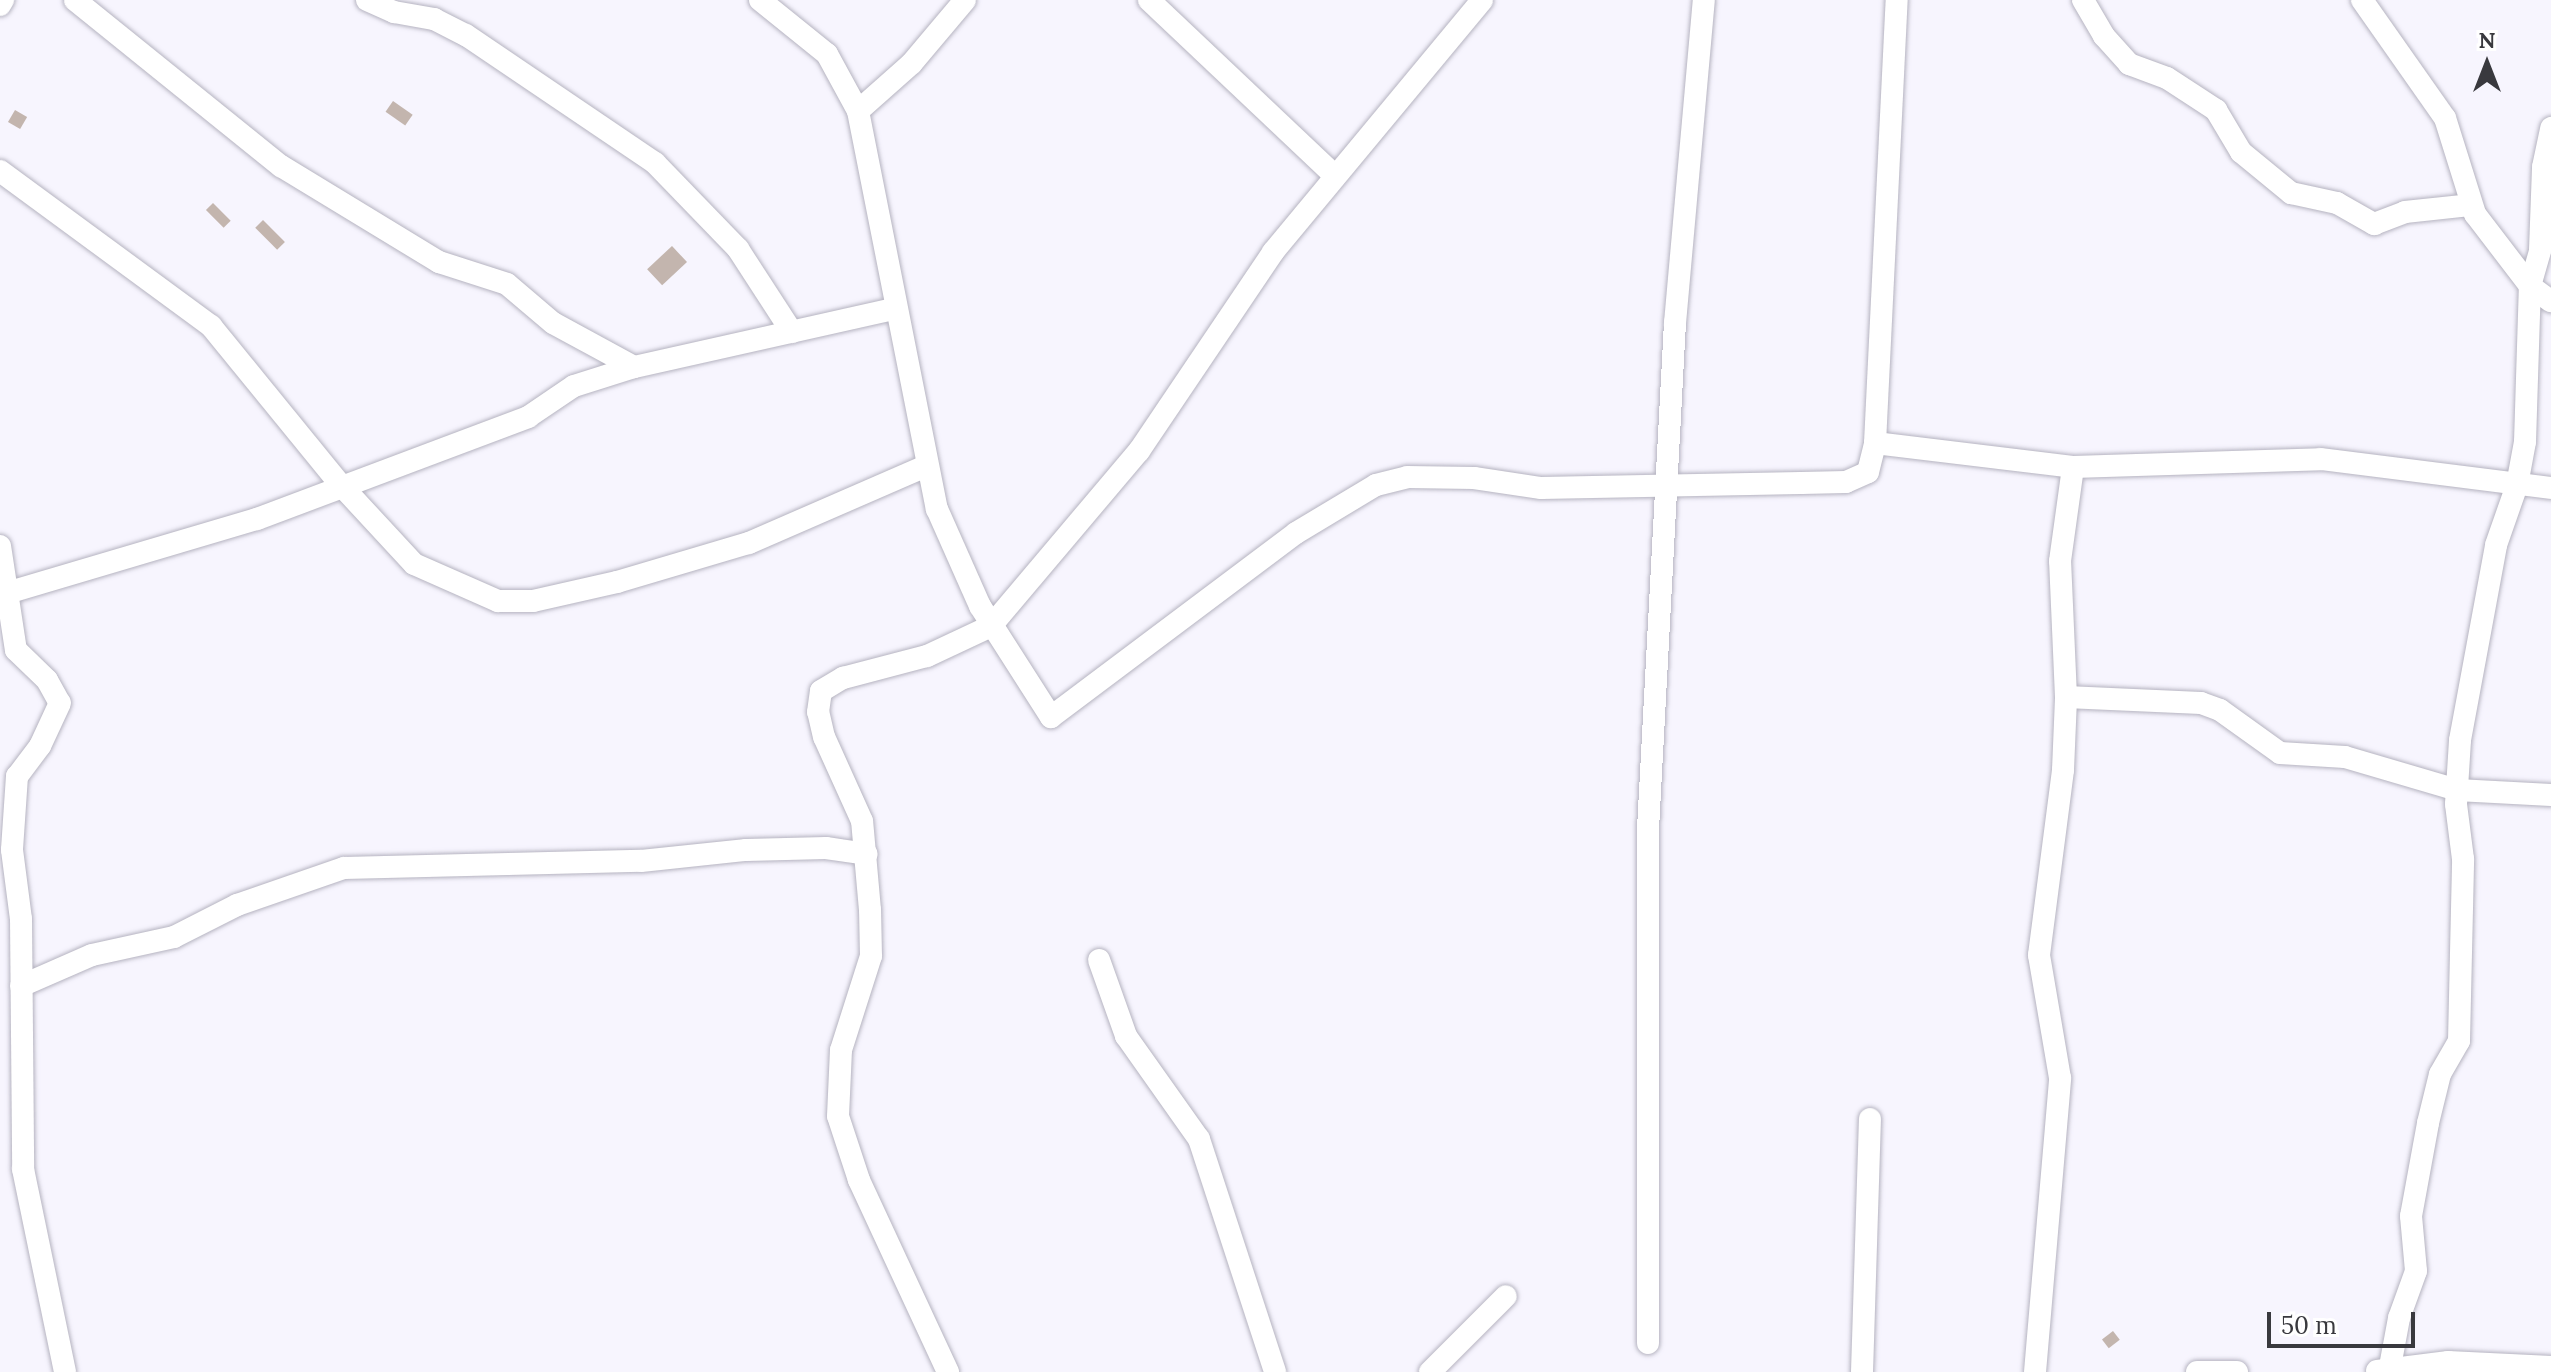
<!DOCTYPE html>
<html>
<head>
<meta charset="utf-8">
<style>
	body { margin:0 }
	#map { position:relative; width:2551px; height:1372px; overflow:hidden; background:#f7f5fe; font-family:Lora,serif }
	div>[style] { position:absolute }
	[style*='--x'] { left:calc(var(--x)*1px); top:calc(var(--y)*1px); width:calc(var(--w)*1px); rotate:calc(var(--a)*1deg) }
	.building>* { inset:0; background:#c3b5ae; transform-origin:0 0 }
	.roads { filter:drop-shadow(0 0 2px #b5b3c0) drop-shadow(0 0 2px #b5b3c0) }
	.street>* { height:22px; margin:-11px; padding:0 11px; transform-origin:11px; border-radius:11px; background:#fff }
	span { translate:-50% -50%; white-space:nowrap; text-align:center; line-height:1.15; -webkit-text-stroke:6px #fff; paint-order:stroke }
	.north { position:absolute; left:2447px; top:24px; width:80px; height:80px; -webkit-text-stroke:6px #fff; paint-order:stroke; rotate:0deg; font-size:22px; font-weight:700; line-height:32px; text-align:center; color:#39393e }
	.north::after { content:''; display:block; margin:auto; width:28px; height:36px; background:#39393e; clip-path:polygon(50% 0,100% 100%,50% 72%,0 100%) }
	.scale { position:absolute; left:2267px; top:1312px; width:148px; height:36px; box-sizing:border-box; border:4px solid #39393e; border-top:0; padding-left:10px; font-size:24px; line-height:28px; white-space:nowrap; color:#39393e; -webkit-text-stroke:6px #fff; paint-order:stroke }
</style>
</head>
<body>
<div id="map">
	<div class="building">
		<div style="left:393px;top:101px;width:24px;height:13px;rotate:35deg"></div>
		<div style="left:15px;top:110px;width:14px;height:14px;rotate:30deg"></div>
		<div style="left:213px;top:203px;width:25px;height:10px;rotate:45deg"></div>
		<div style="left:263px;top:220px;width:31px;height:11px;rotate:45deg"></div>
		<div style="left:672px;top:246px;width:22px;height:34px;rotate:47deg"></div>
		<div style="left:2113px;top:1331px;width:11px;height:14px;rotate:52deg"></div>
	</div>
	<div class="roads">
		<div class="street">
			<div style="--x:75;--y:0;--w:265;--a:38.9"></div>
			<div style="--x:281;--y:166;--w:185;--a:31.3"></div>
			<div style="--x:439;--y:262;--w:71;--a:17.9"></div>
			<div style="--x:507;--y:284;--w:60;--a:40.3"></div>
			<div style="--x:553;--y:323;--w:92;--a:28.5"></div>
			<div style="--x:367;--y:0;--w:30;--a:24"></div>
			<div style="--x:394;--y:12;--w:41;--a:9.9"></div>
			<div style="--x:434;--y:19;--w:36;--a:27"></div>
			<div style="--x:466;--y:35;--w:228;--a:34.1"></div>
			<div style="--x:655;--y:163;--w:120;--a:46"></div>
			<div style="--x:738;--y:249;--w:99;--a:57"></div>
			<div style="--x:760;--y:0;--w:86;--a:38.9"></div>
			<div style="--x:827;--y:54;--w:65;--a:61.5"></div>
			<div style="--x:858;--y:111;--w:406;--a:78.8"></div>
			<div style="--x:937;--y:509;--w:106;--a:66.1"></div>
			<div style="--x:980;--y:606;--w:132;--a:57.4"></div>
			<div style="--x:1051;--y:717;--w:306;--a:-36.9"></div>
			<div style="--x:1296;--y:533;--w:93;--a:-31"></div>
			<div style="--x:1376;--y:485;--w:32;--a:-14"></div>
			<div style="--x:1407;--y:477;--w:67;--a:0.9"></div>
			<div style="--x:1474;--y:478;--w:68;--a:8.5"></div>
			<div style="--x:1541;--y:488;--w:260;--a:-1.1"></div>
			<div style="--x:1801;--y:483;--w:45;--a:-1.3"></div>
			<div style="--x:1846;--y:482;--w:24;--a:-24"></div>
			<div style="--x:1868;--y:472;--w:30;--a:-76"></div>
			<div style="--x:1875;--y:443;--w:444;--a:-87.2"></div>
			<div style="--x:1149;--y:0;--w:255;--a:43.4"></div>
			<div style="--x:2083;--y:0;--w:42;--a:59.7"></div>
			<div style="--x:2104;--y:36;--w:38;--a:48"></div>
			<div style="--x:2129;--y:64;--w:40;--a:20.2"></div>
			<div style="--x:2167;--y:78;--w:59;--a:33.1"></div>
			<div style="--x:2216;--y:110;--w:49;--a:59.2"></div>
			<div style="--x:2241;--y:152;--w:65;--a:39.4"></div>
			<div style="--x:2291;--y:193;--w:47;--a:12.3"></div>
			<div style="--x:2337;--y:203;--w:43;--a:29.6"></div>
			<div style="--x:2374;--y:224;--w:33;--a:-21"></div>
			<div style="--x:2405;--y:212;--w:65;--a:-6.1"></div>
			<div style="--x:2362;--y:0;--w:144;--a:54.9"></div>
			<div style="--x:2445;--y:118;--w:101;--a:72.6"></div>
			<div style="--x:2475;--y:214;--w:91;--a:52.6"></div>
			<div style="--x:2530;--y:286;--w:26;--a:36"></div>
			<div style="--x:0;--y:5;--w:6;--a:-59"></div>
			<div style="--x:858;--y:111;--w:72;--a:-41.6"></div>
			<div style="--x:912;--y:63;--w:82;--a:-49.9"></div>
			<div style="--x:0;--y:171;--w:262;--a:36.3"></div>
			<div style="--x:211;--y:326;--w:203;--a:50.8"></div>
			<div style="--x:339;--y:483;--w:110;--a:47.2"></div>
			<div style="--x:414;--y:564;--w:92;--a:23.8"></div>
			<div style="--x:498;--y:601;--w:35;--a:0"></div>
			<div style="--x:533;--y:601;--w:86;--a:-12.7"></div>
			<div style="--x:617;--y:582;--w:138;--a:-16.5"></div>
			<div style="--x:749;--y:543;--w:191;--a:-23.5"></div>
			<div style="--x:1875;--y:443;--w:199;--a:6.9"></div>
			<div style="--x:2073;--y:467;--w:248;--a:-1.8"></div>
			<div style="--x:2321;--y:459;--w:232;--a:7.2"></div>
			<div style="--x:0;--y:546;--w:105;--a:81.3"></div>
			<div style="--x:16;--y:650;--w:43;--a:44.1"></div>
			<div style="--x:47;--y:680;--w:26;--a:61"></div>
			<div style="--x:60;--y:703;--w:47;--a:114.9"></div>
			<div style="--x:40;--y:746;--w:38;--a:127"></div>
			<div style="--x:17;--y:776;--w:74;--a:93.9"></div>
			<div style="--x:12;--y:850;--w:70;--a:82.6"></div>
			<div style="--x:21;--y:919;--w:250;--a:89.5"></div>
			<div style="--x:23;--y:1169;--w:207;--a:78.3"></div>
			<div style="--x:0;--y:595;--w:268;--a:-16.5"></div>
			<div style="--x:257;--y:519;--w:290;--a:-20.6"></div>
			<div style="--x:528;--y:417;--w:55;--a:-34"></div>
			<div style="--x:574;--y:386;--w:63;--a:-17.6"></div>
			<div style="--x:634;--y:367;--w:265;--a:-12.6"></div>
			<div style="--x:2066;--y:697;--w:135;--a:2.5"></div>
			<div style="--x:2201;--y:703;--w:20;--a:20"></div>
			<div style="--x:2220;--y:710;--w:74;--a:35.6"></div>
			<div style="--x:2280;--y:753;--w:65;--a:3.5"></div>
			<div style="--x:2345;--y:757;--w:117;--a:16.4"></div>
			<div style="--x:2457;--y:790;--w:94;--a:3"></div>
			<div style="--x:1099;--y:960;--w:81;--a:70.4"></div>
			<div style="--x:1126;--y:1036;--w:126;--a:54.7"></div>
			<div style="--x:1199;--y:1139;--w:245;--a:71.9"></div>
			<div style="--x:21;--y:986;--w:77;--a:-23.6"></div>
			<div style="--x:92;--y:955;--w:84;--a:-12.4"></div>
			<div style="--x:174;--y:937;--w:71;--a:-26.9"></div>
			<div style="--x:237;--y:905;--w:113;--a:-19.1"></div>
			<div style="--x:344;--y:868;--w:297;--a:-1.4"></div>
			<div style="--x:641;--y:861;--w:106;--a:-6"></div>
			<div style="--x:746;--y:850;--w:80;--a:-1.4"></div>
			<div style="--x:826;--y:848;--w:41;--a:8.3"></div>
			<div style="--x:1648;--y:1343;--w:514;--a:-90"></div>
			<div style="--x:1648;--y:829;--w:507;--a:-86.95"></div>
			<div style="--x:1675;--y:323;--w:324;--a:-84.9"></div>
			<div style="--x:2377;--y:1371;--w:72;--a:-7.2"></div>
			<div style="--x:2448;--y:1362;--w:103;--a:2.8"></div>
			<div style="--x:948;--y:1372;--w:212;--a:-114.9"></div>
			<div style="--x:859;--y:1180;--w:67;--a:-108.2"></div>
			<div style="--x:838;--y:1116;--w:66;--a:-87.4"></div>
			<div style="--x:841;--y:1050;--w:99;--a:-72.3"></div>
			<div style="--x:871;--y:956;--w:46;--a:-91.2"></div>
			<div style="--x:870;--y:910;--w:89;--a:-95.1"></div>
			<div style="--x:862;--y:821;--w:92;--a:-114.3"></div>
			<div style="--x:824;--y:737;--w:26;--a:-103"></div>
			<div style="--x:818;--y:712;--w:21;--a:-82"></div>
			<div style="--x:821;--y:691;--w:26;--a:-31"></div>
			<div style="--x:843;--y:678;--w:87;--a:-14.7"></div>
			<div style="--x:927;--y:656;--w:71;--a:-25.1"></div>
			<div style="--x:991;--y:626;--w:229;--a:-49.8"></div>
			<div style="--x:1139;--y:451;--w:240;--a:-56"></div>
			<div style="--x:1273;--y:252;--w:327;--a:-50.3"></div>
			<div style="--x:1430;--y:1372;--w:107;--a:-45"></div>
			<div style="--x:1862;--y:1372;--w:253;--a:-88.2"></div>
			<div style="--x:2035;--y:1372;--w:295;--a:-85.1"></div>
			<div style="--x:2060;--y:1078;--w:125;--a:-99.7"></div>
			<div style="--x:2039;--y:955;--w:187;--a:-82.6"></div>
			<div style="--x:2063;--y:770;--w:73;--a:-87.6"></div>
			<div style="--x:2066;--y:697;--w:136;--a:-92.5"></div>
			<div style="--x:2060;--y:561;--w:95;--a:-82.1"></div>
			<div style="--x:2197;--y:1372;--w:40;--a:0"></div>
			<div style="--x:2389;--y:1372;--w:55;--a:-79.5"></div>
			<div style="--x:2399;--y:1318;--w:50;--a:-70.1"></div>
			<div style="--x:2416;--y:1271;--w:55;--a:-95.2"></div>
			<div style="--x:2411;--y:1216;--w:95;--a:-79.6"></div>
			<div style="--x:2428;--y:1123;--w:50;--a:-76.2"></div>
			<div style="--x:2440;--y:1074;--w:38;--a:-60"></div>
			<div style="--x:2459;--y:1041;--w:182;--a:-88.7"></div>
			<div style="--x:2463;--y:859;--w:55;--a:-97.3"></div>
			<div style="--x:2456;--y:804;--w:64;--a:-86.4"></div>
			<div style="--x:2460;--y:740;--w:198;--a:-79.5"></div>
			<div style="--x:2496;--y:545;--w:64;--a:-70.7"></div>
			<div style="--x:2517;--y:485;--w:44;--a:-79.5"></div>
			<div style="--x:2525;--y:442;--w:156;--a:-88.2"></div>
			<div style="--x:2530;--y:286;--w:37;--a:-74"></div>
			<div style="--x:2540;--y:250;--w:83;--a:-87.9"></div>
			<div style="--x:2543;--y:167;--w:40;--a:-78"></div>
		</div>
	</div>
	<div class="north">N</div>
	<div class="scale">50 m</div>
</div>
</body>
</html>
